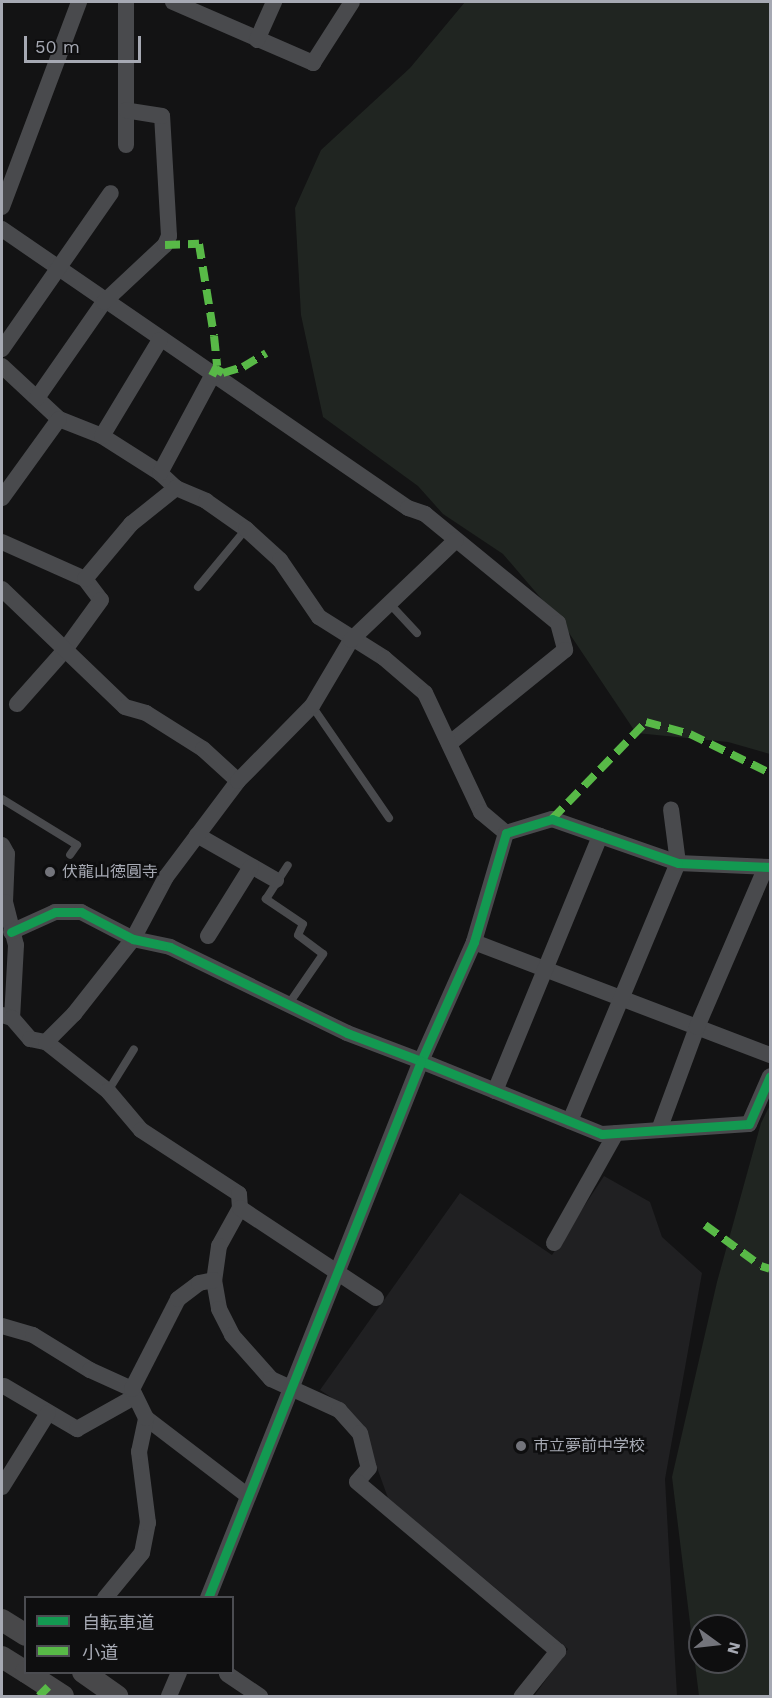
<!DOCTYPE html>
<html>
<head>
<meta charset="utf-8">
<style>
	body { margin:0 }
	#map { position:relative; width:772px; height:1698px; overflow:hidden; background:#131314; font-family:"Work Sans","Noto Sans JP",sans-serif }
	div>[style] { position:absolute }
	[style*='--x'] { left:calc(var(--x)*1px); top:calc(var(--y)*1px); width:calc(var(--w)*1px); rotate:calc(var(--a)*1deg) }
	.built>* { inset:0; background:#202022 }
	.green>* { inset:0; background:#202521 }
	.lane>* { height:8px; margin:-4px; padding:0 4px; transform-origin:4px; border-radius:4px; background:#494a4d }
	.street>* { height:16px; margin:-8px; padding:0 8px; transform-origin:8px; border-radius:8px; background:#494a4d }
	.secondary>* { height:22px; margin:-11px; padding:0 11px; transform-origin:11px; border-radius:11px; background:#48484a }
	.quiet>* { height:8px; margin-top:-4px; transform-origin:0; background:repeating-linear-gradient(90deg,#58b947 0 15px,transparent 0 23px) }
	.cycleway>* { height:9px; margin:-4.5px; padding:0 4.5px; transform-origin:4.5px; border-radius:4.5px; background:#139951 }
	.dots>* { width:16px; height:16px; translate:-50% -50%; box-sizing:border-box; border:3px solid #0e0e0f; border-radius:50% }
	span { translate:-50% -50%; white-space:nowrap; text-align:center; line-height:1.15; -webkit-text-stroke:5px #0e0e0f; paint-order:stroke }
	.poi-label { font-size:16px; color:#a6a9b3 }
	.left { translate:0 -50%; text-align:left }
	.frame { position:absolute; inset:0; border:3px solid #a6a9b3; pointer-events:none }
	.legend { position:absolute; left:24px; top:1596px; width:210px; height:78px; box-sizing:border-box; background:#0e0e0f; border:2px solid #4b4c51; margin:0; padding:8px 10px; list-style:none; font-size:18px; color:#a6a9b3 }
	.legend li { display:flex; align-items:center; gap:12px; height:30px }
	.legend b { width:30px; border:2px solid #4b4c51 }
	.north { position:absolute; left:688px; top:1614px; width:60px; height:60px; box-sizing:border-box; background:#0e0e0f; border:2px solid #4b4c51; border-radius:50%; rotate:105deg; font-size:16px; font-weight:700; line-height:24px; text-align:center; color:#a6a9b3 }
	.north::after { content:''; display:block; margin:auto; width:21px; height:27px; background:#73747b; clip-path:polygon(50% 0,100% 100%,50% 72%,0 100%) }
	.scale { position:absolute; left:24px; top:36px; width:117px; height:27px; box-sizing:border-box; border:3px solid #a6a9b3; border-top:0; padding-left:8px; font-size:18px; line-height:21px; white-space:nowrap; color:#a6a9b3; -webkit-text-stroke:4px #0e0e0f; paint-order:stroke }
</style>
</head>
<body>
<div id="map">
	<div class="built">
		<div style="clip-path:polygon(604px 1176px,650px 1202px,662px 1237px,702px 1273px,665px 1479px,677px 1696px,534px 1696px,568px 1649px,388px 1498px,363px 1429px,343px 1405px,320px 1390px,460px 1193px,552px 1255px)"></div>
	</div>
	<div class="green">
		<div style="clip-path:polygon(465px 2px,770px 2px,770px 754px,728px 742px,636px 733px,563px 624px,503px 554px,443px 514px,418px 486px,323px 417px,301px 315px,295px 208px,321px 150px,410px 68px)"></div>
		<div style="clip-path:polygon(evenodd,770px 1105px,770px 1696px,699px 1696px,672px 1477px,717px 1282px,761px 1123px,770px 1105px,700px 1626px,736px 1626px,736px 1662px,700px 1662px,700px 1626px)"></div>
	</div>
	<div class="lane">
		<div style="--x:198;--y:587;--w:75;--a:-50.4"></div>
		<div style="--x:389;--y:603;--w:41;--a:47"></div>
		<div style="--x:312;--y:706;--w:136;--a:55.5"></div>
		<div style="--x:2;--y:799;--w:88;--a:31.5"></div>
		<div style="--x:77;--y:845;--w:12;--a:125"></div>
		<div style="--x:288;--y:1005;--w:62;--a:-55.5"></div>
		<div style="--x:323;--y:954;--w:31;--a:-143"></div>
		<div style="--x:298;--y:935;--w:12;--a:-66"></div>
		<div style="--x:303;--y:924;--w:45;--a:-146"></div>
		<div style="--x:266;--y:899;--w:40;--a:-57.1"></div>
		<div style="--x:108;--y:1091;--w:49;--a:-58.2"></div>
	</div>
	<div class="street">
		<div style="--x:173;--y:2;--w:153;--a:23.5"></div>
		<div style="--x:313;--y:63;--w:72;--a:-57.4"></div>
		<div style="--x:257;--y:40;--w:42;--a:-65.9"></div>
		<div style="--x:126;--y:145;--w:143;--a:-90"></div>
		<div style="--x:2;--y:207;--w:219;--a:-69.4"></div>
		<div style="--x:2;--y:229;--w:493;--a:34.5"></div>
		<div style="--x:408;--y:508;--w:18;--a:19"></div>
		<div style="--x:425;--y:514;--w:172;--a:39.3"></div>
		<div style="--x:558;--y:623;--w:28;--a:75"></div>
		<div style="--x:565;--y:650;--w:149;--a:141"></div>
		<div style="--x:2;--y:349;--w:190;--a:-55.1"></div>
		<div style="--x:2;--y:366;--w:78;--a:42.9"></div>
		<div style="--x:59;--y:419;--w:46;--a:21.6"></div>
		<div style="--x:102;--y:436;--w:69;--a:32.5"></div>
		<div style="--x:160;--y:473;--w:22;--a:43"></div>
		<div style="--x:176;--y:488;--w:33;--a:23"></div>
		<div style="--x:206;--y:501;--w:49;--a:35"></div>
		<div style="--x:246;--y:529;--w:46;--a:42.4"></div>
		<div style="--x:280;--y:560;--w:69;--a:55.6"></div>
		<div style="--x:319;--y:617;--w:77;--a:32.2"></div>
		<div style="--x:384;--y:658;--w:54;--a:40.5"></div>
		<div style="--x:425;--y:693;--w:132;--a:64.8"></div>
		<div style="--x:481;--y:812;--w:33;--a:40"></div>
		<div style="--x:37;--y:398;--w:117;--a:-55.1"></div>
		<div style="--x:104;--y:302;--w:83;--a:-43.1"></div>
		<div style="--x:165;--y:245;--w:10;--a:-66"></div>
		<div style="--x:169;--y:236;--w:120;--a:-93.3"></div>
		<div style="--x:162;--y:116;--w:36;--a:-171"></div>
		<div style="--x:102;--y:436;--w:112;--a:-58.9"></div>
		<div style="--x:160;--y:473;--w:110;--a:-61.8"></div>
		<div style="--x:2;--y:498;--w:97;--a:-54.2"></div>
		<div style="--x:2;--y:542;--w:91;--a:24"></div>
		<div style="--x:85;--y:579;--w:26;--a:53"></div>
		<div style="--x:101;--y:600;--w:63;--a:126"></div>
		<div style="--x:64;--y:651;--w:71;--a:131.6"></div>
		<div style="--x:85;--y:579;--w:72;--a:-50.1"></div>
		<div style="--x:131;--y:524;--w:58;--a:-38.7"></div>
		<div style="--x:2;--y:589;--w:170;--a:43.8"></div>
		<div style="--x:125;--y:707;--w:22;--a:16"></div>
		<div style="--x:146;--y:713;--w:67;--a:32.3"></div>
		<div style="--x:203;--y:749;--w:47;--a:42.4"></div>
		<div style="--x:197;--y:835;--w:91;--a:29.7"></div>
		<div style="--x:2;--y:845;--w:10;--a:61"></div>
		<div style="--x:7;--y:854;--w:48;--a:92.4"></div>
		<div style="--x:5;--y:902;--w:44;--a:75.7"></div>
		<div style="--x:16;--y:945;--w:73;--a:93.1"></div>
		<div style="--x:770;--y:867;--w:92;--a:-177.5"></div>
		<div style="--x:678;--y:863;--w:133;--a:-160.8"></div>
		<div style="--x:552;--y:819;--w:48;--a:163.1"></div>
		<div style="--x:506;--y:833;--w:114;--a:106.4"></div>
		<div style="--x:474;--y:942;--w:130;--a:114"></div>
		<div style="--x:421;--y:1061;--w:195;--a:22"></div>
		<div style="--x:602;--y:1134;--w:147;--a:-3.9"></div>
		<div style="--x:749;--y:1124;--w:52;--a:-66.4"></div>
		<div style="--x:11;--y:932;--w:48;--a:-24.4"></div>
		<div style="--x:55;--y:912;--w:26;--a:0"></div>
		<div style="--x:81;--y:912;--w:59;--a:27.4"></div>
		<div style="--x:133;--y:939;--w:38;--a:12"></div>
		<div style="--x:170;--y:947;--w:197;--a:25.9"></div>
		<div style="--x:347;--y:1033;--w:79;--a:20.7"></div>
		<div style="--x:421;--y:1061;--w:578;--a:111.64"></div>
		<div style="--x:208;--y:936;--w:81;--a:-58.1"></div>
		<div style="--x:474;--y:942;--w:317;--a:20.9"></div>
		<div style="--x:2;--y:1015;--w:10;--a:17"></div>
		<div style="--x:12;--y:1018;--w:28;--a:49"></div>
		<div style="--x:30;--y:1039;--w:16;--a:11"></div>
		<div style="--x:46;--y:1042;--w:79;--a:38.3"></div>
		<div style="--x:108;--y:1091;--w:51;--a:49.8"></div>
		<div style="--x:141;--y:1130;--w:117;--a:33.1"></div>
		<div style="--x:239;--y:1194;--w:14;--a:86"></div>
		<div style="--x:240;--y:1208;--w:43;--a:118.9"></div>
		<div style="--x:219;--y:1246;--w:34;--a:98"></div>
		<div style="--x:214;--y:1280;--w:29;--a:80"></div>
		<div style="--x:219;--y:1309;--w:29;--a:63"></div>
		<div style="--x:232;--y:1335;--w:59;--a:48.4"></div>
		<div style="--x:271;--y:1379;--w:75;--a:24.5"></div>
		<div style="--x:339;--y:1410;--w:31;--a:48"></div>
		<div style="--x:360;--y:1433;--w:36;--a:76"></div>
		<div style="--x:369;--y:1468;--w:18;--a:131"></div>
		<div style="--x:357;--y:1482;--w:263;--a:40.1"></div>
		<div style="--x:558;--y:1651;--w:58;--a:128.7"></div>
		<div style="--x:46;--y:1042;--w:40;--a:-45"></div>
		<div style="--x:74;--y:1014;--w:95;--a:-51.8"></div>
		<div style="--x:133;--y:939;--w:70;--a:-62"></div>
		<div style="--x:166;--y:877;--w:120;--a:-53.1"></div>
		<div style="--x:238;--y:781;--w:105;--a:-45.4"></div>
		<div style="--x:312;--y:706;--w:77;--a:-59.4"></div>
		<div style="--x:351;--y:640;--w:145;--a:-43.6"></div>
		<div style="--x:495;--y:1091;--w:276;--a:-67.6"></div>
		<div style="--x:570;--y:1121;--w:280;--a:-67.3"></div>
		<div style="--x:678;--y:863;--w:54;--a:-97.4"></div>
		<div style="--x:659;--y:1130;--w:110;--a:-69.7"></div>
		<div style="--x:697;--y:1027;--w:174;--a:-66.7"></div>
		<div style="--x:240;--y:1208;--w:163;--a:33.5"></div>
		<div style="--x:554;--y:1243;--w:126;--a:-60.6"></div>
		<div style="--x:2;--y:1326;--w:32;--a:16"></div>
		<div style="--x:33;--y:1335;--w:67;--a:31.6"></div>
		<div style="--x:90;--y:1370;--w:46;--a:24.3"></div>
		<div style="--x:4;--y:1386;--w:85;--a:30.5"></div>
		<div style="--x:77;--y:1429;--w:65;--a:-29.3"></div>
		<div style="--x:146;--y:1418;--w:128;--a:37.4"></div>
		<div style="--x:2;--y:1487;--w:87;--a:-58.1"></div>
		<div style="--x:105;--y:1598;--w:58;--a:-50.6"></div>
		<div style="--x:142;--y:1553;--w:31;--a:-79"></div>
		<div style="--x:148;--y:1523;--w:72;--a:-97.2"></div>
		<div style="--x:139;--y:1452;--w:35;--a:-78"></div>
		<div style="--x:146;--y:1418;--w:32;--a:-116"></div>
		<div style="--x:132;--y:1389;--w:101;--a:-62.9"></div>
		<div style="--x:178;--y:1299;--w:26;--a:-37"></div>
		<div style="--x:199;--y:1283;--w:15;--a:-11"></div>
		<div style="--x:227;--y:1674;--w:40;--a:34"></div>
		<div style="--x:169;--y:1696;--w:26;--a:-67"></div>
	</div>
	<div class="secondary">
		<div style="--x:2;--y:1620;--w:28;--a:32"></div>
		<div style="--x:2;--y:1657;--w:28;--a:32"></div>
		<div style="--x:26;--y:1672;--w:44;--a:33"></div>
		<div style="--x:83;--y:1672;--w:42;--a:35.2"></div>
	</div>
	<div class="quiet">
		<div style="--x:165;--y:245;--w:34;--a:-2"></div>
		<div style="--x:199;--y:244;--w:93;--a:80.7"></div>
		<div style="--x:214;--y:336;--w:30;--a:84"></div>
		<div style="--x:217;--y:366;--w:11;--a:117"></div>
		<div style="--x:216;--y:369;--w:8;--a:30"></div>
		<div style="--x:223;--y:373;--w:21;--a:-17"></div>
		<div style="--x:243;--y:367;--w:27;--a:-31"></div>
		<div style="--x:552;--y:819;--w:135;--a:-45.9"></div>
		<div style="--x:646;--y:722;--w:46;--a:15.3"></div>
		<div style="--x:690;--y:734;--w:89;--a:26"></div>
		<div style="--x:705;--y:1225;--w:69;--a:36.2"></div>
		<div style="--x:761;--y:1266;--w:9;--a:18"></div>
		<div style="--x:39;--y:1696;--w:13;--a:-45"></div>
	</div>
	<div class="cycleway">
		<div style="--x:770;--y:867;--w:92;--a:-177.5"></div>
		<div style="--x:678;--y:863;--w:133;--a:-160.8"></div>
		<div style="--x:552;--y:819;--w:48;--a:163.1"></div>
		<div style="--x:506;--y:833;--w:114;--a:106.4"></div>
		<div style="--x:474;--y:942;--w:130;--a:114"></div>
		<div style="--x:421;--y:1061;--w:195;--a:22"></div>
		<div style="--x:602;--y:1134;--w:147;--a:-3.9"></div>
		<div style="--x:749;--y:1124;--w:52;--a:-66.4"></div>
		<div style="--x:11;--y:932;--w:48;--a:-24.4"></div>
		<div style="--x:55;--y:912;--w:26;--a:0"></div>
		<div style="--x:81;--y:912;--w:59;--a:27.4"></div>
		<div style="--x:133;--y:939;--w:38;--a:12"></div>
		<div style="--x:170;--y:947;--w:197;--a:25.9"></div>
		<div style="--x:347;--y:1033;--w:79;--a:20.7"></div>
		<div style="--x:421;--y:1061;--w:578;--a:111.64"></div>
	</div>
	<div class="dots">
		<div style="left:50px;top:872px;background:#73747b"></div>
		<div style="left:521px;top:1446px;background:#73747b"></div>
	</div>
	<div class="poi-label">
		<span class="left" style="left:62px;top:872px">伏龍山徳圓寺</span>
		<span class="left" style="left:533px;top:1446px">市立夢前中学校</span>
	</div>
	<div class="frame"></div>
	<ul class="legend">
	<li><b style="height:8px;background:#139951"></b>自転車道</li>
	<li><b style="height:8px;background:#58b947"></b>小道</li>
	</ul>
	<div class="north">N</div>
	<div class="scale">50 m</div>
</div>
</body>
</html>
